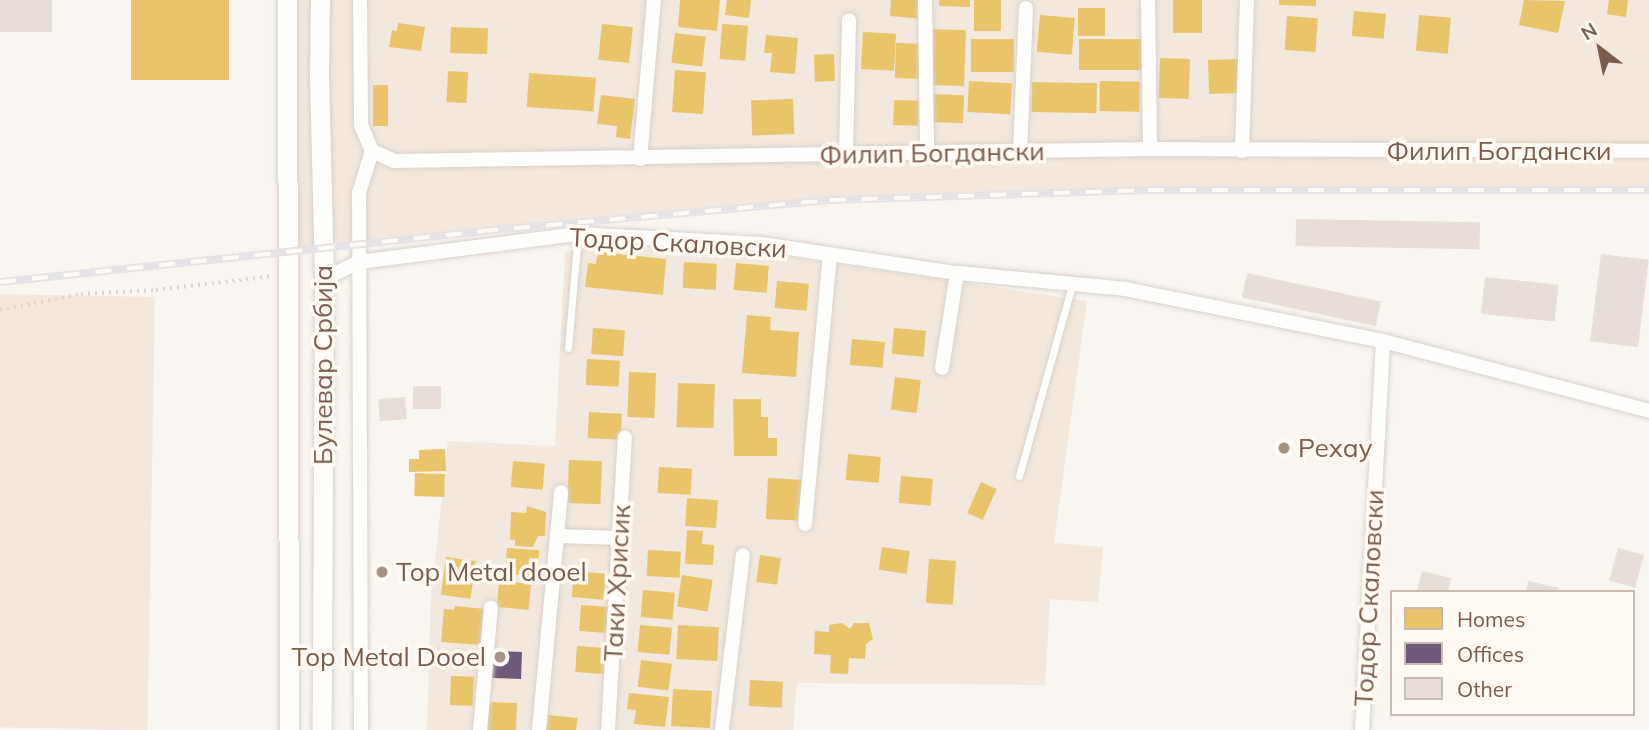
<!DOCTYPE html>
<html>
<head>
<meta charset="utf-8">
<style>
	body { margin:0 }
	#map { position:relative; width:1649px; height:730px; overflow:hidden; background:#f9f5f0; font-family:Mulish,sans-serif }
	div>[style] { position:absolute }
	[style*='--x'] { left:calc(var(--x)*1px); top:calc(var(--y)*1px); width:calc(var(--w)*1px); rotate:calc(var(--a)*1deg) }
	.residential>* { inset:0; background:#f2e8de; transform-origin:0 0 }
	.homes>* { inset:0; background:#e9c46a; transform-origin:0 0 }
	.offices>* { inset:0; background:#6d597a; transform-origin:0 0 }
	.building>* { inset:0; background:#e6ded7; transform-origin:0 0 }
	.path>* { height:3.5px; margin-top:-1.75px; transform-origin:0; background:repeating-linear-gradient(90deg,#dcd5d0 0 2px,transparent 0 7px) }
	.roads { filter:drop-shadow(0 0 2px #d7d1cb) drop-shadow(0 0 2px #d7d1cb) }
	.lane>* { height:7px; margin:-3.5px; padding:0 3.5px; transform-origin:3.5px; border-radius:3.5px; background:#fefefd }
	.street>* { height:14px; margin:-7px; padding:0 7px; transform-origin:7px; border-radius:7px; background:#fefefd }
	.secondary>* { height:19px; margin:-9.5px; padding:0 9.5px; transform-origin:9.5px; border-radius:9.5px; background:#fefefd }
	.rail>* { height:8px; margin-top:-4px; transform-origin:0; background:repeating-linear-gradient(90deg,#fffaf3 0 16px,#e6e3e7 0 32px); box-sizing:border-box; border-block:2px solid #e6e3e7 }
	.dots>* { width:19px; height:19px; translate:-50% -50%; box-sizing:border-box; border:4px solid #fffaf3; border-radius:50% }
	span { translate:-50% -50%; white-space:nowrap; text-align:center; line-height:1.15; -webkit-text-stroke:7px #fffaf3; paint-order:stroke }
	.street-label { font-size:26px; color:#7a5c4d }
	.poi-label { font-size:26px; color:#7a5c4d }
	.left { translate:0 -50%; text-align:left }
	.right { translate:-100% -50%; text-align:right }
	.legend { position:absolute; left:1390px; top:590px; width:245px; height:126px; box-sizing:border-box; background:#fffaf3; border:2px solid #cabbb1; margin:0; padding:9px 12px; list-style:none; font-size:21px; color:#7a5c4d }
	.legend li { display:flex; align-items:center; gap:14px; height:35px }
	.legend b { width:35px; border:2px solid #cabbb1 }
	.north { position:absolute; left:1565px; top:14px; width:70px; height:70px; -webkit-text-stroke:5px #fffaf3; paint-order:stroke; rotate:328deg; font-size:19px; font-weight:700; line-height:28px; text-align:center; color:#7a5c4d }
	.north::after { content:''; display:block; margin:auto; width:24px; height:32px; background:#7a5c4d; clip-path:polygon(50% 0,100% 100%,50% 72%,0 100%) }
</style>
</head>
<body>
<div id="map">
	<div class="residential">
		<div style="clip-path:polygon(287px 0,1649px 0,1649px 190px,1148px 190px,908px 196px,662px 213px,288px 252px)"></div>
		<div style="clip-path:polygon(645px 243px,761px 253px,1087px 301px,1054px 543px,1103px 547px,1098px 602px,1050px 599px,1045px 685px,797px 683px,793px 730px,427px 730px,431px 597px,448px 441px,555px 446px,565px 252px)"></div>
		<div style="left:155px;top:297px;width:433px;height:156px;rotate:91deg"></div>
	</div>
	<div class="homes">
		<div style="left:131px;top:0;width:98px;height:80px"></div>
		<div style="clip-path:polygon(680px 0,720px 0,717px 31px,678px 27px)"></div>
		<div style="clip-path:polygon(727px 0,751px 0,749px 18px,725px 15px)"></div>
		<div style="clip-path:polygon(891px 0,924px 0,922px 19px,890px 16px)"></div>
		<div style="clip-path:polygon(939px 0,970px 0,970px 7px,939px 6px)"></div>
		<div style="left:974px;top:0;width:27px;height:31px"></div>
		<div style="left:1173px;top:0;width:29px;height:33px"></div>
		<div style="clip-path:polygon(1279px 0,1316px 0,1316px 6px,1279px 5px)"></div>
		<div style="clip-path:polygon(1524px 0,1565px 1px,1558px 33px,1519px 25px)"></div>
		<div style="clip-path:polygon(1609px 0,1628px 0,1626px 17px,1607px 14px)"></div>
		<div style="left:1078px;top:8px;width:27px;height:28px"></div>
		<div style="left:1354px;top:11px;width:32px;height:25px;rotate:5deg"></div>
		<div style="left:1040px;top:15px;width:35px;height:37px;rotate:5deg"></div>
		<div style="left:1419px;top:15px;width:32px;height:36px;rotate:5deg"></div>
		<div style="left:1287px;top:16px;width:31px;height:34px;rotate:4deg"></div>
		<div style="clip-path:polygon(398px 23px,425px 27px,421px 51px,389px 47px,392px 30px,397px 31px)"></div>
		<div style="left:602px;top:24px;width:31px;height:36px;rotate:6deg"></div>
		<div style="left:722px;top:24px;width:26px;height:35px;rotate:4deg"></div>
		<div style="left:451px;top:27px;width:37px;height:26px;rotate:2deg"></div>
		<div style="left:933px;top:29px;width:33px;height:56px;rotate:2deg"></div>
		<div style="left:863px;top:32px;width:33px;height:37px;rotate:3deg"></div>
		<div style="left:675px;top:33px;width:31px;height:30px;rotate:7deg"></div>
		<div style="clip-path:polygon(766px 35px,798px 38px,795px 74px,770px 72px,772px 53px,764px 53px)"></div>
		<div style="left:971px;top:39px;width:43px;height:33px"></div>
		<div style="left:1079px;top:39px;width:62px;height:31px"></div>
		<div style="left:896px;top:43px;width:26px;height:35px;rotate:2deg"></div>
		<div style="left:834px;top:54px;width:27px;height:20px;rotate:88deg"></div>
		<div style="left:1160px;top:58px;width:30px;height:40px;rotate:2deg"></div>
		<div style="left:1238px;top:59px;width:34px;height:30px;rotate:88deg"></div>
		<div style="left:675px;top:70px;width:31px;height:42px;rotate:4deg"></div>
		<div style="left:448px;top:71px;width:20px;height:31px;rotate:3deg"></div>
		<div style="left:529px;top:73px;width:67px;height:34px;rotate:4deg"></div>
		<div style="left:969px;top:81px;width:43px;height:31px;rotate:3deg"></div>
		<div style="left:1100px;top:81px;width:40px;height:30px;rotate:1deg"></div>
		<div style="left:1032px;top:82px;width:65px;height:30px;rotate:1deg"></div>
		<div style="left:373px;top:85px;width:15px;height:41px"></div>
		<div style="left:931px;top:94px;width:33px;height:28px;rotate:2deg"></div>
		<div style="clip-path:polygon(601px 95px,635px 99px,630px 139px,616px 137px,617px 126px,597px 124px)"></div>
		<div style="left:793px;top:99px;width:35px;height:42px;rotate:88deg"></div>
		<div style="left:894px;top:100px;width:25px;height:25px;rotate:2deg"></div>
		<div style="clip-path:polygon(598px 252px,666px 259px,663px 295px,585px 287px,588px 263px,596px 264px)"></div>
		<div style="left:684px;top:262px;width:33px;height:26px;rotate:3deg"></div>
		<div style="left:736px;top:263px;width:33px;height:27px;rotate:5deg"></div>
		<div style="left:777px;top:281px;width:32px;height:27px;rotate:5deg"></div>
		<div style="clip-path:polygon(747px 315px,771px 317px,770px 330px,799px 332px,796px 377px,742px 373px)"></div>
		<div style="left:593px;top:328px;width:32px;height:26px;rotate:4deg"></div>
		<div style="left:894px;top:328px;width:32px;height:26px;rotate:5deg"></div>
		<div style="left:852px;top:339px;width:33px;height:26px;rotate:5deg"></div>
		<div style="left:587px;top:359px;width:33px;height:26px;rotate:3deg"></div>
		<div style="left:629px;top:372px;width:27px;height:45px;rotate:2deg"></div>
		<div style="left:895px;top:377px;width:26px;height:33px;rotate:7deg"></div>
		<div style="left:678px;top:383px;width:37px;height:44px;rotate:2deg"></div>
		<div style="clip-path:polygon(733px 399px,761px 399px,761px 417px,768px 417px,768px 438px,777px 438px,777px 456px,734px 456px)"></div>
		<div style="left:589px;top:412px;width:33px;height:26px;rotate:3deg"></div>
		<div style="clip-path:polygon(445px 449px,446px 471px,409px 472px,409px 459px,419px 459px,419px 450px)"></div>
		<div style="left:848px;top:454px;width:33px;height:26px;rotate:5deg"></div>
		<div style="left:569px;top:460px;width:33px;height:43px;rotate:2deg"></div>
		<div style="left:513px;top:461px;width:32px;height:26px;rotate:5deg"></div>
		<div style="left:659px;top:467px;width:33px;height:26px;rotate:3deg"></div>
		<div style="left:415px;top:473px;width:30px;height:23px;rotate:2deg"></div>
		<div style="left:901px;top:476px;width:32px;height:27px;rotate:5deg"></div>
		<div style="left:768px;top:478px;width:36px;height:41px;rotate:3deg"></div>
		<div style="left:981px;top:482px;width:17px;height:34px;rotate:24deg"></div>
		<div style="left:687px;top:498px;width:31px;height:28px;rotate:4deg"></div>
		<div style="clip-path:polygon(527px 506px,546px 512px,545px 536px,538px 536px,533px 547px,515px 546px,515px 540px,510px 540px,511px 512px,526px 513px)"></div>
		<div style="clip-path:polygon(687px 530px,703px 531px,702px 544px,714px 545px,713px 565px,685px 564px)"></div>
		<div style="left:882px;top:547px;width:28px;height:23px;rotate:8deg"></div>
		<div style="left:507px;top:548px;width:32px;height:26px;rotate:4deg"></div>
		<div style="left:648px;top:550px;width:33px;height:26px;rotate:3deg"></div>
		<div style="left:760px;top:555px;width:21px;height:27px;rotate:8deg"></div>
		<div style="left:446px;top:557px;width:30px;height:38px;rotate:8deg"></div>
		<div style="left:929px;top:559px;width:27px;height:44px;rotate:4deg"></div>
		<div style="left:574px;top:571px;width:32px;height:26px;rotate:5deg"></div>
		<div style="left:682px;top:575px;width:31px;height:32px;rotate:9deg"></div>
		<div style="left:499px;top:581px;width:32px;height:26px;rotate:5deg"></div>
		<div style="left:643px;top:590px;width:32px;height:27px;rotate:5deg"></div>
		<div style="left:581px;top:605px;width:32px;height:26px;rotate:4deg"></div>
		<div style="clip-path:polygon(455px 606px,485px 609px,482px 645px,441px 642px,444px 609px,454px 610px)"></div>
		<div style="clip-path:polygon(842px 623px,850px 629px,854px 623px,869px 623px,873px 639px,866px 644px,865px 659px,849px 658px,848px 674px,830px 673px,831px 655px,814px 654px,815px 631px,829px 632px,829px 625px)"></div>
		<div style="left:640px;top:625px;width:32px;height:27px;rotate:5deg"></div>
		<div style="left:678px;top:625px;width:41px;height:34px;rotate:3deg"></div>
		<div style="left:577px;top:646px;width:32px;height:26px;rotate:4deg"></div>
		<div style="left:641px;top:660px;width:31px;height:27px;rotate:7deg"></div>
		<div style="left:451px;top:676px;width:23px;height:29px;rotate:2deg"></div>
		<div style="left:750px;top:680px;width:33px;height:26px;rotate:3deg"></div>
		<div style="left:673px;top:689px;width:39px;height:37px;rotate:3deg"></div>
		<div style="clip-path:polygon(629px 693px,669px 697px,665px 727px,634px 724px,636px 710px,627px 709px)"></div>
		<div style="left:489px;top:702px;width:28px;height:28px;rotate:2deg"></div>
		<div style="clip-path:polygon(548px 715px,578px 718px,576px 730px,546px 730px)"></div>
	</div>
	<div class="offices">
		<div style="left:493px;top:651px;width:29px;height:27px;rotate:2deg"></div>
	</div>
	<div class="building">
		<div style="left:0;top:0;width:52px;height:32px"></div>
		<div style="left:1296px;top:219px;width:184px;height:27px;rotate:1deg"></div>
		<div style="left:1601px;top:254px;width:48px;height:88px;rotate:7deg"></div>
		<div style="left:1247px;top:273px;width:137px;height:25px;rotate:12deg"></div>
		<div style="left:1485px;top:277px;width:74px;height:37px;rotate:6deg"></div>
		<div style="left:441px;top:386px;width:23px;height:28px;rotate:90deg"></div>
		<div style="left:405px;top:397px;width:22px;height:27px;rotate:85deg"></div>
		<div style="left:1618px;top:548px;width:27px;height:34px;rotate:15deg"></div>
		<div style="clip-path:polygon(1422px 571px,1451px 578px,1448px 592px,1417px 592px)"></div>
		<div style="clip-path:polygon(1528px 581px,1559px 588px,1558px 592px,1526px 592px)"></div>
	</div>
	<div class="path">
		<div style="--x:0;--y:310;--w:83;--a:-11.2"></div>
		<div style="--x:81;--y:294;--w:75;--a:-3.1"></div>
		<div style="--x:156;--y:290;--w:117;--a:-6.9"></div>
	</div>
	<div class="roads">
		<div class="lane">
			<div style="--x:568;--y:348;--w:114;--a:-85"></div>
			<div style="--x:1019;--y:476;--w:198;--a:-74.5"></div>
		</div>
		<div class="street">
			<div style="--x:360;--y:0;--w:125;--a:89.5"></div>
			<div style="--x:361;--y:125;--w:28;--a:67"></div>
			<div style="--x:372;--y:151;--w:24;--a:24"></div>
			<div style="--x:394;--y:161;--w:756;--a:-0.91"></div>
			<div style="--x:1150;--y:149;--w:499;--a:0.2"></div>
			<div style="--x:925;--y:0;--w:152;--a:89.2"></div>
			<div style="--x:1148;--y:0;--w:149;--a:89.2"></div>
			<div style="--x:1020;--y:151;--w:143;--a:-87.6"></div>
			<div style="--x:1242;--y:151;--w:151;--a:-88.1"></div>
			<div style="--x:846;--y:154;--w:134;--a:-88.7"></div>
			<div style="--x:640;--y:159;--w:160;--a:-85"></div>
			<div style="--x:324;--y:279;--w:39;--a:-26"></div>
			<div style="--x:359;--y:262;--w:221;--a:-7.3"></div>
			<div style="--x:578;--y:234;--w:184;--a:3.1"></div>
			<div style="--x:762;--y:244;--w:197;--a:8.5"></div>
			<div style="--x:957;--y:273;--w:169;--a:5.4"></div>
			<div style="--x:1125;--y:289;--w:263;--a:11.4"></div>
			<div style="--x:1383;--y:341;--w:275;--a:14.7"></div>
			<div style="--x:942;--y:368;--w:96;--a:-81"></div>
			<div style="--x:805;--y:524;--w:270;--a:-84.7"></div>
			<div style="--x:558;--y:536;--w:63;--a:1.8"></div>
			<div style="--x:361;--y:730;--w:537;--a:-90.21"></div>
			<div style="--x:359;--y:193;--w:44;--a:-72.8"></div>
			<div style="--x:480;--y:730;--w:123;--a:-84.9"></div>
			<div style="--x:539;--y:730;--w:239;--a:-84.7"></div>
			<div style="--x:608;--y:730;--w:293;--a:-86.7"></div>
			<div style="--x:722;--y:730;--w:176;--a:-83.2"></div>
			<div style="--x:1362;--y:730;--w:390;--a:-86.9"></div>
		</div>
		<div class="secondary">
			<div style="--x:287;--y:0;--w:730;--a:89.84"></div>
			<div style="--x:320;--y:0;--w:75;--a:90.8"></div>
			<div style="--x:319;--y:75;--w:204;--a:88.6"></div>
			<div style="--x:324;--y:279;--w:451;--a:90.3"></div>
		</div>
	</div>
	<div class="rail">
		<div style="--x:0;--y:282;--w:485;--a:-6"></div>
		<div style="--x:482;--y:231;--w:349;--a:-5.1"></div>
		<div style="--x:830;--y:200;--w:318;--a:-1.8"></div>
		<div style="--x:1148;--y:190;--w:501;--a:0"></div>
	</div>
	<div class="dots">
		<div style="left:1284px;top:448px;background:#a69286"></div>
		<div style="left:382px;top:572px;background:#a69286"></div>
		<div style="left:500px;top:657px;background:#a69286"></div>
	</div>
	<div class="street-label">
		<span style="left:1499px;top:151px">Филип Богдански</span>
		<span style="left:932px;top:153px;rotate:-1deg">Филип Богдански</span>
		<span style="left:678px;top:243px;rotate:3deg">Тодор Скаловски</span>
		<span style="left:323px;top:365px;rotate:-90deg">Булевар Србија</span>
		<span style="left:617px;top:583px;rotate:-87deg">Таки Хрисик</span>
		<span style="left:1369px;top:598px;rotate:-87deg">Тодор Скаловски</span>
	</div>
	<div class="poi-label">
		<span class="left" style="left:1298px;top:448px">Рехау</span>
		<span class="left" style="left:396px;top:572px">Top Metal dooel</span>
		<span class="right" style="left:486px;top:657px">Top Metal Dooel</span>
	</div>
	<ul class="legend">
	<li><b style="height:19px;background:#e9c46a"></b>Homes</li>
	<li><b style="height:19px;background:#6d597a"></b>Offices</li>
	<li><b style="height:19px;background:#e6ded7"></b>Other</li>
	</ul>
	<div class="north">N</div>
</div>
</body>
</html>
